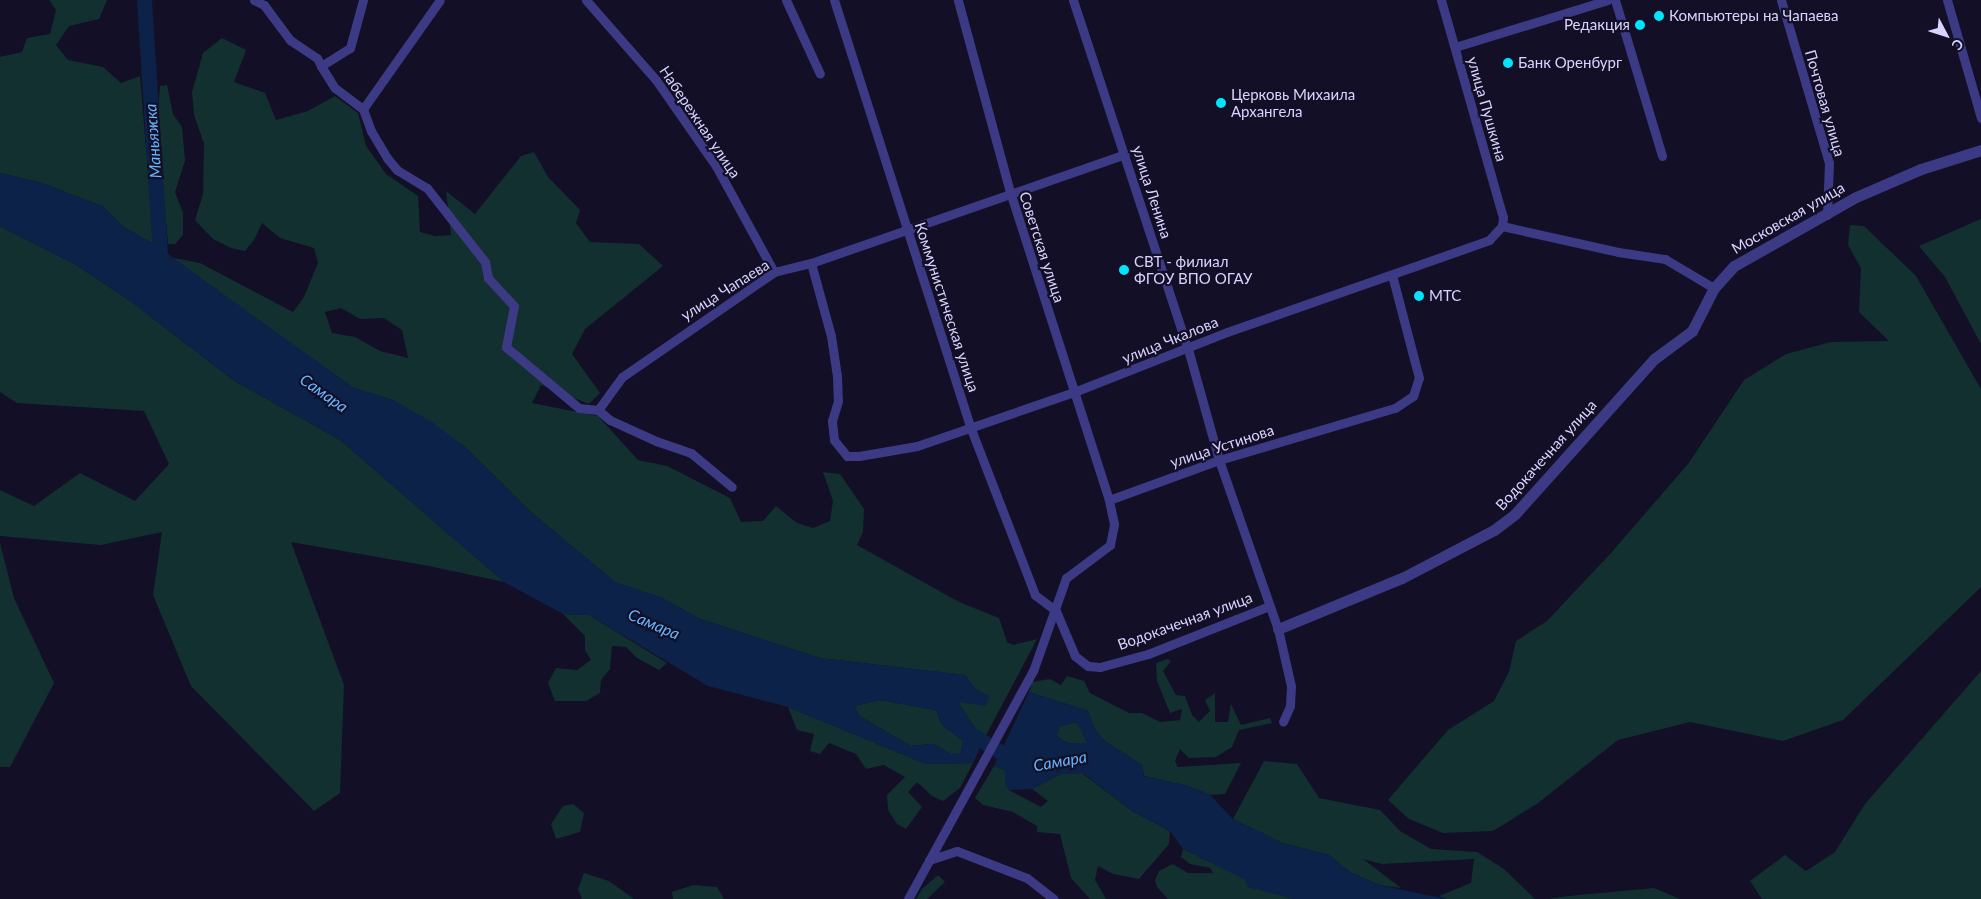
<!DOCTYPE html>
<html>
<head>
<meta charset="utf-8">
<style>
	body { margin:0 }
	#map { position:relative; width:1981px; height:899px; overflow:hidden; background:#130f26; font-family:Lato,sans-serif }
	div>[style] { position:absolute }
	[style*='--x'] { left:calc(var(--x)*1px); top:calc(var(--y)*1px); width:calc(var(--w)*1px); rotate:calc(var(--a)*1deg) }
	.green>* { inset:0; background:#12302f }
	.water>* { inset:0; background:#0c2248 }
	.river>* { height:15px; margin:-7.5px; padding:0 7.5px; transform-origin:7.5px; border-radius:7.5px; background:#0c2248 }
	.minor>* { height:9px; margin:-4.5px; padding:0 4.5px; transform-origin:4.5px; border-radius:4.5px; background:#3d3a85 }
	.tertiary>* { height:11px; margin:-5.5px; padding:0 5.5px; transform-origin:5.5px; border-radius:5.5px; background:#3d3a85 }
	.dots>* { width:14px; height:14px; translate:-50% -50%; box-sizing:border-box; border:2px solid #130f26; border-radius:50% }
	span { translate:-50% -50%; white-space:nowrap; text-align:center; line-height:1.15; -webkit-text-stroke:4.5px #130f26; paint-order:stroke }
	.poi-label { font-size:15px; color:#d9d4ff }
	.left { translate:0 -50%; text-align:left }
	.right { translate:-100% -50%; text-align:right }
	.street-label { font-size:15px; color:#d9d4ff }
	.water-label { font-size:16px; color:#62b6ff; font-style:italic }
	.north { position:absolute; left:1921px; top:10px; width:50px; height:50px; -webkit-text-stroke:4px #130f26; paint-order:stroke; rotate:130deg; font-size:14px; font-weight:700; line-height:20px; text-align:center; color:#d9d4ff }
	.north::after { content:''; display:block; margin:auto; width:18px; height:22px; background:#d9d4ff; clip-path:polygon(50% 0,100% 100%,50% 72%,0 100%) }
</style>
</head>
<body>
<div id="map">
	<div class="green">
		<div style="clip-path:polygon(49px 0,107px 0,99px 19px,69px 26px,56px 45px,68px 60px,103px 67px,121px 83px,140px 76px,154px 244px,125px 228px,102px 206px,42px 183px,0 173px,0 57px,22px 52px,27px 38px,50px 34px,56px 10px)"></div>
		<div style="clip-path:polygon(evenodd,222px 38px,246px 50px,234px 82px,265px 93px,276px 120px,308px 111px,335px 96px,358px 113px,366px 146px,386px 174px,418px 196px,420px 232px,435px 236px,451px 235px,446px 191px,475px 214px,521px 156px,534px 152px,548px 177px,580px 210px,576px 223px,590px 242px,639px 244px,663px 266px,585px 329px,572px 354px,600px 393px,589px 404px,541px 385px,532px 403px,598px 416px,638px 460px,667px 466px,730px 498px,741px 522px,763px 521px,776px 506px,797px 523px,813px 528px,830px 521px,833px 501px,823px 472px,840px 474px,864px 509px,863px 532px,857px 545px,959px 602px,999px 618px,1007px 642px,1013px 645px,1037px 639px,983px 741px,958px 702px,989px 696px,976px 690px,965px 675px,820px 658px,700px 619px,660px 597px,615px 582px,531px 512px,465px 447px,393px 400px,354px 388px,169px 257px,200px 263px,293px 312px,304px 297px,318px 263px,314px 248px,280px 238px,262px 223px,254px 240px,245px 251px,231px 248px,213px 239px,195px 220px,203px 194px,204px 144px,194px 115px,192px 92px,203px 53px,222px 38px,341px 308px,360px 319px,384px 318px,402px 330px,408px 358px,380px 351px,355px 337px,332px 333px,325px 312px,341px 308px)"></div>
		<div style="clip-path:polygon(167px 85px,173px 114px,182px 127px,185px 161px,175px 192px,183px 213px,183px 235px,175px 244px,168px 244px,157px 122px,160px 86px)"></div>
		<div style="clip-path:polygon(1981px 219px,1981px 344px,1945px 277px,1919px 246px)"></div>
		<div style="clip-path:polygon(1850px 225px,1864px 226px,1916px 276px,1981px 389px,1981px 587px,1843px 720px,1783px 741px,1690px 722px,1618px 740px,1538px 803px,1493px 831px,1443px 833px,1409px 819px,1388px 800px,1448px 730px,1494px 701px,1509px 672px,1516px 641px,1547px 621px,1611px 553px,1688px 464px,1744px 380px,1786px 354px,1831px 342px,1889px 341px,1859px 312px,1861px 268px,1848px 245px)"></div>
		<div style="clip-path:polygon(0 226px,76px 265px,133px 303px,233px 380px,340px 440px,504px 582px,429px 566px,291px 542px,344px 685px,340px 793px,314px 811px,191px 686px,153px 595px,162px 532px,101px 545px,0 536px,0 490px,34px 506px,80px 473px,135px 501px,169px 464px,144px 411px,17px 403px,0 392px)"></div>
		<div style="clip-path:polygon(0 543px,14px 598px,54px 683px,10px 767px,0 767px)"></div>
		<div style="clip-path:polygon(563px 614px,589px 615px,667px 663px,659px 670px,637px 658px,626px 647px,612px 646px,610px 669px,601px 680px,600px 693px,586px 701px,555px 701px,548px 683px,556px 668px,577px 670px,591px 660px,585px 650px,585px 636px)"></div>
		<div style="clip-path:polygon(1168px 659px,1171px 661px,1163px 671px,1176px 695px,1185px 696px,1192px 715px,1199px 722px,1210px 711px,1205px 700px,1215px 693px,1215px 722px,1228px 722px,1231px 704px,1241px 725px,1270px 718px,1272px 723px,1239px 730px,1232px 747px,1216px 757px,1189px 758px,1180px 749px,1175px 761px,1178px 767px,1241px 763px,1225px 794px,1210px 795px,1188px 786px,1144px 776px,1142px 765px,1105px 741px,1095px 730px,1088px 711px,1029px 692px,1032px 682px,1050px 679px,1061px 685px,1067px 676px,1084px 681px,1090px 693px,1129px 713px,1142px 713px,1160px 722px,1180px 720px,1182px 709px,1170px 713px,1157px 681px,1156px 663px)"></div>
		<div style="clip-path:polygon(1981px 671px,1981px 899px,1762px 899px,1750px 881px,1785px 855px,1806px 871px,1835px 852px,1865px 804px)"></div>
		<div style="clip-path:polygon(880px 700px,936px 710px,942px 725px,963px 741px,961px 754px,951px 754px,933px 744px,911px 746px,859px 716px,854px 706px)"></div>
		<div style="clip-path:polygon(788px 707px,926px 764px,973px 763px,960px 788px,943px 801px,932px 796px,917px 782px,908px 792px,922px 807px,906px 829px,897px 824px,888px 810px,887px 795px,905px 777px,884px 765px,866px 769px,856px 754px,829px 743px,820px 754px,810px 751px,814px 734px,797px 730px)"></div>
		<div style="clip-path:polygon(1077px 722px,1088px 743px,1068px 743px,1056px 736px,1060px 726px)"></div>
		<div style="clip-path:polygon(1264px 761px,1297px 764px,1319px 798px,1380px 810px,1400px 831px,1431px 849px,1477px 852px,1504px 869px,1535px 899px,1447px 899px,1439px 896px,1471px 883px,1474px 859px,1382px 864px,1363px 859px,1401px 888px,1379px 885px,1350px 872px,1329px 855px,1282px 843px,1233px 819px)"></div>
		<div style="clip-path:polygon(994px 766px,1005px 770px,1005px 783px,1009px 790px,1041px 807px,1048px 801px,1032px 789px,1061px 774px,1082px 773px,1132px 811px,1170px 831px,1169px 844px,1139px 879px,1113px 874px,1098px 866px,1095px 880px,1106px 899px,1090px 899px,1071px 878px,1060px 834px,1037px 832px,1037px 826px,1013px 812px,983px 805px,975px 798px)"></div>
		<div style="clip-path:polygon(573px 804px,584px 813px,580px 832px,556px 839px,551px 824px,563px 806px)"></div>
		<div style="clip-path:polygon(1183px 849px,1272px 892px,1294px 899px,1168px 899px,1157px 887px,1155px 880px,1159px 871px,1173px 864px,1188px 873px,1213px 873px,1210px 868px,1190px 864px,1181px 857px)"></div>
		<div style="clip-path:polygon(584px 873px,609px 881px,634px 899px,582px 899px,578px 889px)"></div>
		<div style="clip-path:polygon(938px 875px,945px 882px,927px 899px,916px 899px,922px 889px)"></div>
		<div style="clip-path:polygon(693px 885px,717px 887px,724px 899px,673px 899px,672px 892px)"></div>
		<div style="clip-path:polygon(1654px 888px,1680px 899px,1548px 899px,1568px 896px)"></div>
	</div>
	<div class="water">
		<div style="clip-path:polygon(evenodd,0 173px,42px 183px,102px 206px,125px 228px,154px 244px,354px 388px,393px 400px,432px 422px,465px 447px,531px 512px,615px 582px,660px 597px,700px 619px,820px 658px,965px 675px,976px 690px,990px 696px,985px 706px,958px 702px,983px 741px,973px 763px,926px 764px,788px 707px,708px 686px,589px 615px,563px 614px,504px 582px,340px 440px,233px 380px,133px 303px,76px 265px,0 226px,0 173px,880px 700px,936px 710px,942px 725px,963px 741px,961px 753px,951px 754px,933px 744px,911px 746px,859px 716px,854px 706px,880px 700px)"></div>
		<div style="clip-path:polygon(evenodd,1029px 692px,1088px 711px,1095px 730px,1105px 741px,1142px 765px,1144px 776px,1188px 786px,1210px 795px,1233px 819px,1282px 843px,1329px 855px,1350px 872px,1379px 885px,1447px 899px,1294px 899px,1248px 887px,1244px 879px,1183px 849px,1170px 831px,1132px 811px,1083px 773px,1061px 774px,1032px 789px,1009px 790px,1005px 783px,1005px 770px,994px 766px,1029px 692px,1077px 722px,1087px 743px,1068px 743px,1057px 736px,1060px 726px,1077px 722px)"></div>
	</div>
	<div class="river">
		<div style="--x:144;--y:0;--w:269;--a:86.4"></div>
		<div style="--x:968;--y:732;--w:59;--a:31.8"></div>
	</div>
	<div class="minor">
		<div style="--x:254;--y:0;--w:11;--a:27"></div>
		<div style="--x:264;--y:5;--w:44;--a:53.4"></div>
		<div style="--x:290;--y:40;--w:32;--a:34"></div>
		<div style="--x:317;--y:58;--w:9;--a:63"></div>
		<div style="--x:321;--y:66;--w:34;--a:-32"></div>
		<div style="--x:350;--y:48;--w:50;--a:-74.8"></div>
		<div style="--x:586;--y:0;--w:106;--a:48.8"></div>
		<div style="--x:656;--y:80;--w:105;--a:55.1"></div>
		<div style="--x:716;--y:166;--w:121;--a:61.3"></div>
		<div style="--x:786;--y:0;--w:81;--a:65.3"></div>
		<div style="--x:834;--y:0;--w:450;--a:72.3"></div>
		<div style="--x:971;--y:429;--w:178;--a:68.9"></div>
		<div style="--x:1035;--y:595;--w:26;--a:37"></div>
		<div style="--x:1056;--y:611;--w:49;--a:67.1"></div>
		<div style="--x:1075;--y:656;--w:16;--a:38"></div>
		<div style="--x:1088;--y:666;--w:12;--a:5"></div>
		<div style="--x:1100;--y:667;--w:50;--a:-15.2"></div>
		<div style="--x:1148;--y:654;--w:130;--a:-21.6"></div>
		<div style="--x:1073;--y:0;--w:367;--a:71.8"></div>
		<div style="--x:1188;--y:349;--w:115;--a:74.4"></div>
		<div style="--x:1219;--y:460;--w:179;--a:70.8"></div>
		<div style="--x:1278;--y:629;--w:58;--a:77.2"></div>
		<div style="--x:1291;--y:686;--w:20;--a:93"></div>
		<div style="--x:1290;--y:706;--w:17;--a:114"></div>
		<div style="--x:1441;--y:0;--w:226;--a:74.1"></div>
		<div style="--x:1503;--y:217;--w:9;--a:96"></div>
		<div style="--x:1615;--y:0;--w:163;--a:73.2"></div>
		<div style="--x:1781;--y:0;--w:170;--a:73.6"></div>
		<div style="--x:1829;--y:163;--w:52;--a:92.2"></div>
		<div style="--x:1947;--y:0;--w:123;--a:73.9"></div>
		<div style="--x:1455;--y:47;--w:160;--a:-17.1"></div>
		<div style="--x:321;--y:66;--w:26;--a:58"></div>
		<div style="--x:335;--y:88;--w:35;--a:37"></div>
		<div style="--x:363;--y:109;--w:23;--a:70"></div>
		<div style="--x:371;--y:131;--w:31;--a:59"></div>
		<div style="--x:387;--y:158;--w:16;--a:50"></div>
		<div style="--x:397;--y:170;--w:35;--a:31"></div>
		<div style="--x:427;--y:188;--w:94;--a:51.9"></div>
		<div style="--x:485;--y:262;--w:16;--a:79"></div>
		<div style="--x:488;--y:278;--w:38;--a:47"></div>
		<div style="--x:514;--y:306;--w:42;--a:101"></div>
		<div style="--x:506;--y:347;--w:95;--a:39.9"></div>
		<div style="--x:579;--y:408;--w:19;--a:6"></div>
		<div style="--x:363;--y:109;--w:133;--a:-54.8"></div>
		<div style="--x:1502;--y:226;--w:119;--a:12.6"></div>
		<div style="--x:1618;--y:252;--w:48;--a:8.5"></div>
		<div style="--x:1665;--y:259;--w:57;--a:30.6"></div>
		<div style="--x:811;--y:263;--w:76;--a:74.7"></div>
		<div style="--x:831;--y:336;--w:40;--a:81.5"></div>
		<div style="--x:837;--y:376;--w:25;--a:88"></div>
		<div style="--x:838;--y:401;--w:21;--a:107"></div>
		<div style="--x:832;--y:421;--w:19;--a:84"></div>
		<div style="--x:834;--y:440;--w:21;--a:51"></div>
		<div style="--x:847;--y:456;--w:12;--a:0"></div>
		<div style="--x:859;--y:456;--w:59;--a:-9.8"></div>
		<div style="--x:917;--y:446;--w:166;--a:-19"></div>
		<div style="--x:1074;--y:392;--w:164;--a:-21.4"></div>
		<div style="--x:1227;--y:332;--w:278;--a:-19.3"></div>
		<div style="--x:1489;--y:240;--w:19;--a:-47"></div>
		<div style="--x:598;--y:410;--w:41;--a:-54"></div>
		<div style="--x:622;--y:377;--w:185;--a:-34.6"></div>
		<div style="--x:774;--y:272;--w:38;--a:-14"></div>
		<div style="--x:811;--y:263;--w:332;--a:-19.1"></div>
		<div style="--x:598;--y:410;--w:16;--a:40"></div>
		<div style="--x:610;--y:420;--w:51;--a:24.5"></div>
		<div style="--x:656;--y:441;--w:37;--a:19"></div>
		<div style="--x:691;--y:453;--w:53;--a:39.7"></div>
		<div style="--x:1109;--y:500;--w:117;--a:-20"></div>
		<div style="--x:1219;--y:460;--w:184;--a:-16.5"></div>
		<div style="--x:1395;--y:408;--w:22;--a:-34"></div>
		<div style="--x:1413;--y:396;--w:19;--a:-72"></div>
		<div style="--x:1419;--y:378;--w:106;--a:-104.7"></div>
		<div style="--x:929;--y:860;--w:29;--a:-18"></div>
		<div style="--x:957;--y:851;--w:75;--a:21.1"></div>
		<div style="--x:1027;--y:878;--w:34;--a:38"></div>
		<div style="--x:908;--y:899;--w:260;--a:-61.3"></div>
		<div style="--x:1033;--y:671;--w:99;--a:-70.5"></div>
		<div style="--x:1066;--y:578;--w:55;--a:-36.9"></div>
		<div style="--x:1110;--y:545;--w:21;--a:-79"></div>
		<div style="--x:1114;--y:524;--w:25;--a:-102"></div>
		<div style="--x:1109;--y:500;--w:324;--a:-107.8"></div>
		<div style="--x:1010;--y:192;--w:199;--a:-105.2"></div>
	</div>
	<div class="tertiary">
		<div style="--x:1278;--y:629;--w:134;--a:-22.4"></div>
		<div style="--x:1402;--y:578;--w:104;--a:-27.6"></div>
		<div style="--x:1494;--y:530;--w:26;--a:-37"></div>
		<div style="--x:1515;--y:514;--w:208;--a:-48.1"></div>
		<div style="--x:1654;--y:359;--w:47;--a:-36.4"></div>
		<div style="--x:1692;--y:331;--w:48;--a:-62.9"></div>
		<div style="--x:1714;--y:288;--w:30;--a:-48"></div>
		<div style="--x:1734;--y:266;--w:140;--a:-29.5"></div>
		<div style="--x:1856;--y:197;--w:71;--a:-23.3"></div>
		<div style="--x:1921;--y:169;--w:63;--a:-17.6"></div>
	</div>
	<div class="dots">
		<div style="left:1659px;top:16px;background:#00e5ff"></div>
		<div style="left:1640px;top:25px;background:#00e5ff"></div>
		<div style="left:1508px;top:63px;background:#00e5ff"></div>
		<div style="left:1221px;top:103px;background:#00e5ff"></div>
		<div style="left:1124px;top:270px;background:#00e5ff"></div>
		<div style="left:1419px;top:296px;background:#00e5ff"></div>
	</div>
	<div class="poi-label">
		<span class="left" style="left:1669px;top:16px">Компьютеры на Чапаева</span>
		<span class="right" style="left:1630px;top:25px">Редакция</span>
		<span class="left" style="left:1518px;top:63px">Банк Оренбург</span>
		<span class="left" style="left:1231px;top:103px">Церковь Михаила<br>Архангела</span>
		<span class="left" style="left:1134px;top:270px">СВТ - филиал<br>ФГОУ ВПО ОГАУ</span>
		<span class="left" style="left:1429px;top:296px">МТС</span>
	</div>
	<div class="street-label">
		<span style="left:1825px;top:103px;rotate:74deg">Почтовая улица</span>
		<span style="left:1487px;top:109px;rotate:74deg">улица Пушкина</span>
		<span style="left:700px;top:122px;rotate:56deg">Набережная улица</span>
		<span style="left:1152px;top:192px;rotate:72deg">улица Ленина</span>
		<span style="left:1788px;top:218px;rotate:-30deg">Московская улица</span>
		<span style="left:1042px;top:247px;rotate:72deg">Советская улица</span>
		<span style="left:725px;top:290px;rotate:-32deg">улица Чапаева</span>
		<span style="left:947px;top:307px;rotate:72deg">Коммунистическая улица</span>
		<span style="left:1170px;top:340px;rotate:-22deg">улица Чкалова</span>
		<span style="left:1222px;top:446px;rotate:-18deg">улица Устинова</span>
		<span style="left:1546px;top:455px;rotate:-48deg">Водокачечная улица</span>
		<span style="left:1185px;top:621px;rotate:-20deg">Водокачечная улица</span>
	</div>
	<div class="water-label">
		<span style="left:153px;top:141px;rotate:-94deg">Маньяжка</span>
		<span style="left:324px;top:393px;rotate:35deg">Самара</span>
		<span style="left:654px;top:624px;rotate:23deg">Самара</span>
		<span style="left:1060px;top:761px;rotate:-10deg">Самара</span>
	</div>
	<div class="north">С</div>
</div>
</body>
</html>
